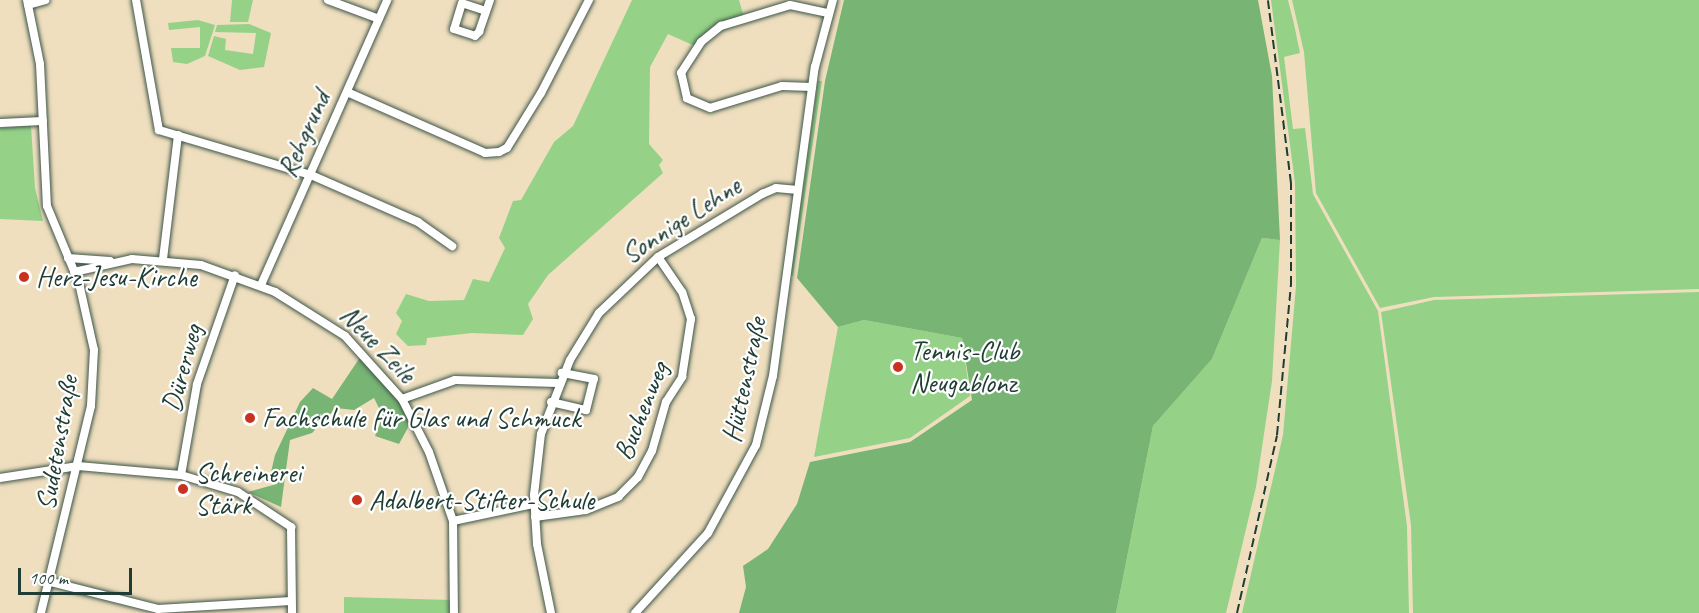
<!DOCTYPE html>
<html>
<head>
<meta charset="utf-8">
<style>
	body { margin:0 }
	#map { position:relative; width:1699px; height:613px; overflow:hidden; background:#efdfbf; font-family:Caveat,sans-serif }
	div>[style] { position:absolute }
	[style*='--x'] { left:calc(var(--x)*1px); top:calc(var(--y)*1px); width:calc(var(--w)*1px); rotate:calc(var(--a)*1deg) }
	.green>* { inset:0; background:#95d287 }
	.forest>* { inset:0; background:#78b474 }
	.roads { filter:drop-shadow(0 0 2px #3e5549) drop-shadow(0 0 2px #3e5549) }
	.minor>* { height:8px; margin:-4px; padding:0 4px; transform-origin:4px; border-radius:4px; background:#fff }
	.rail>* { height:2px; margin-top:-1px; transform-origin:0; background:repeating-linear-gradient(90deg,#1f3d34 0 9px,transparent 0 13.5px) }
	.dots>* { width:16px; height:16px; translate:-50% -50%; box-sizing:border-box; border:3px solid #fff; border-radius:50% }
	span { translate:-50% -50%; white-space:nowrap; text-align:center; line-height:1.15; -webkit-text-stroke:4.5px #fff; paint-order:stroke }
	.street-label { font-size:28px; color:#1f3d34 }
	.poi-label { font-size:28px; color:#1f3d34 }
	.left { translate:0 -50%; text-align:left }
	.scale { position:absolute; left:18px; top:568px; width:114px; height:27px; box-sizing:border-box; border:3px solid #1f3d34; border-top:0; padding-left:8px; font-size:18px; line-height:21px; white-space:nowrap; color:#1f3d34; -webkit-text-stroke:4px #fff; paint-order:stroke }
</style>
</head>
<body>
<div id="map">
	<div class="green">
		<div style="clip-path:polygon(232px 0,253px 0,248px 22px,230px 22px)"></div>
		<div style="clip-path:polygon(632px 0,739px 0,744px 17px,695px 46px,668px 34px,650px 67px,649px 144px,663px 160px,659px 165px,663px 173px,548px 275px,528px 304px,533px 319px,523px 335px,472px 333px,427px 338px,426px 345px,408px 346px,396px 334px,402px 321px,396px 313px,406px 294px,429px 301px,464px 300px,473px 279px,489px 282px,505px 248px,499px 238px,513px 201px,521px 200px,554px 142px,573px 126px)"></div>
		<div style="clip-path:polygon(1271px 0,1288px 0,1294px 24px,1300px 53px,1284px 57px,1293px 129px,1305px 128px,1313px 194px,1378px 311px,1407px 526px,1409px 613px,1242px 613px,1283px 435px,1296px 286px,1295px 183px)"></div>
		<div style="clip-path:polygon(1292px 0,1699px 0,1699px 289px,1434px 297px,1380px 308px,1316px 193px,1304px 52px)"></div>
		<div style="clip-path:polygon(198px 20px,215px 25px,205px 56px,187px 64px,173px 62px,171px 48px,200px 48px,200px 27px,169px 30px,168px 23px)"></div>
		<div style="clip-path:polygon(249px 24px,271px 33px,264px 67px,240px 70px,208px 56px,214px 36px,226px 39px,225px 50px,253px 54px,256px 33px,215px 32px,217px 25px)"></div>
		<div style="clip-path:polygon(818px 81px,822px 81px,793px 276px,791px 275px)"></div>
		<div style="clip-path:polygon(31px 126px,35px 188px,43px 221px,0 219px,0 128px)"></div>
		<div style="clip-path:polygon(1262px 238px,1280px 240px,1272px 381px,1256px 487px,1226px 613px,1116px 613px,1153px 426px,1212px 359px)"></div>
		<div style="clip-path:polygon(1699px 292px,1699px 613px,1413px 613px,1411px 525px,1381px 312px,1434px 300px)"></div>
		<div style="clip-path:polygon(864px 320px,962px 338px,970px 396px,910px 438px,814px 457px,838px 327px)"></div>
		<div style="clip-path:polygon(344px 597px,452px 600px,452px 613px,344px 613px)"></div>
	</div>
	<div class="forest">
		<div style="clip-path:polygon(844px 0,1258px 0,1272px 76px,1280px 240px,1262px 238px,1212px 359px,1153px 426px,1116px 613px,739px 613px,746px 587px,743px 566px,768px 549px,797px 504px,810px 462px,910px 442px,972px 400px,962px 338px,864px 320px,838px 327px,797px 278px,825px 81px)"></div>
		<div style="clip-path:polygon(361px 356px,399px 401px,410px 424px,399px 444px,375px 436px,383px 416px,374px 398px,354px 410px,336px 408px,312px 433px,290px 440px,281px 507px,248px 492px,277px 484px,271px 472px,275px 455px,300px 402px,313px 388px,332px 399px)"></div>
	</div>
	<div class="roads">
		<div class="minor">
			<div style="--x:27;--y:0;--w:65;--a:78.5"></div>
			<div style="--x:40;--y:64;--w:142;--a:87.2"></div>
			<div style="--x:47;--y:206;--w:83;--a:67.4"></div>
			<div style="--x:79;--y:283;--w:69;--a:77.4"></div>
			<div style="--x:94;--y:350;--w:56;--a:93.1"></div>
			<div style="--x:91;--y:406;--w:213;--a:103.6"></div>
			<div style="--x:136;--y:0;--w:132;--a:80"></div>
			<div style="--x:159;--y:130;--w:159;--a:16.5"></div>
			<div style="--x:311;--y:175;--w:117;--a:23.7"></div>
			<div style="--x:418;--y:222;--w:42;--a:35.2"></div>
			<div style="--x:328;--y:0;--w:54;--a:20.4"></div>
			<div style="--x:28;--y:5;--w:18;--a:-16"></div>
			<div style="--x:486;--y:11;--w:25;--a:-162"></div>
			<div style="--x:462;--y:3;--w:27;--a:107"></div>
			<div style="--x:454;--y:29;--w:22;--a:18"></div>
			<div style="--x:475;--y:36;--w:6;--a:-45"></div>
			<div style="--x:479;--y:32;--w:34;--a:-71"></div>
			<div style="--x:812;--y:87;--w:30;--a:-178"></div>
			<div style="--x:782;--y:86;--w:75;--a:163"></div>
			<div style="--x:710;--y:108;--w:25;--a:-157"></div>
			<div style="--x:687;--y:98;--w:26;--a:-103"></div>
			<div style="--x:681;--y:73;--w:37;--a:-57"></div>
			<div style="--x:701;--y:42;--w:26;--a:-39"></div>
			<div style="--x:721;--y:26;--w:72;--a:-16.9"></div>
			<div style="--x:790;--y:5;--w:39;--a:12"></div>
			<div style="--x:347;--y:92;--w:151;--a:23.8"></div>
			<div style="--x:485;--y:153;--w:14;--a:-4"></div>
			<div style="--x:499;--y:152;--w:9;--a:-27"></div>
			<div style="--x:507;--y:148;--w:65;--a:-58.3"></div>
			<div style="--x:541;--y:93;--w:105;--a:-62.7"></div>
			<div style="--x:0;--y:123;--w:43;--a:-2.7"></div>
			<div style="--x:68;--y:258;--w:42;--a:4.1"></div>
			<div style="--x:163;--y:259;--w:125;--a:-83.1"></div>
			<div style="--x:74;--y:272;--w:59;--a:-12.6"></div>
			<div style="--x:132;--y:259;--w:69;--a:5"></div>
			<div style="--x:201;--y:265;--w:79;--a:20"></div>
			<div style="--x:275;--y:292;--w:83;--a:32.2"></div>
			<div style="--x:345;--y:336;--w:85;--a:47.9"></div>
			<div style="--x:402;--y:399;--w:59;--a:63"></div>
			<div style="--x:429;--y:452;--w:73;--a:70.8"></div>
			<div style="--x:453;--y:521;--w:92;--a:89.4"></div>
			<div style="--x:261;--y:285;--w:312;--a:-66.1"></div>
			<div style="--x:402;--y:399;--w:56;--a:-19.7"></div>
			<div style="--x:455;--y:380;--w:102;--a:1.7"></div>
			<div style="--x:551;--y:402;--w:36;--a:13"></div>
			<div style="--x:586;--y:410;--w:32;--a:-76"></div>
			<div style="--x:594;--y:379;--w:33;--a:-169"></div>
			<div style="--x:181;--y:475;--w:92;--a:-80"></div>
			<div style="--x:197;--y:384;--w:115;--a:-70.8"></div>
			<div style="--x:0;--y:478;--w:79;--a:-8.7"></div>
			<div style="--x:78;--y:466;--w:103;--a:5"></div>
			<div style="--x:181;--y:475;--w:59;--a:16.6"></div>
			<div style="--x:238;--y:492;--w:64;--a:33.4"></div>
			<div style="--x:291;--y:527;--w:86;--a:89.3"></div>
			<div style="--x:535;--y:517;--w:51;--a:-7.8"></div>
			<div style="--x:586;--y:510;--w:35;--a:-22"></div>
			<div style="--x:618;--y:497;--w:28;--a:-45"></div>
			<div style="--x:638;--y:477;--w:30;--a:-62"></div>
			<div style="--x:652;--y:451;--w:51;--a:-74.1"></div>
			<div style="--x:666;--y:402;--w:30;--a:-57"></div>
			<div style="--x:682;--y:377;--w:59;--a:-81.2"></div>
			<div style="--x:691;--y:319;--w:28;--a:-108"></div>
			<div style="--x:682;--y:292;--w:42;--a:-124.4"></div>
			<div style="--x:453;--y:521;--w:83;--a:-11.9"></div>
			<div style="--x:51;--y:582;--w:110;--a:14.2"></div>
			<div style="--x:158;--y:609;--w:133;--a:-3.4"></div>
			<div style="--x:551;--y:613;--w:70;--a:-101.5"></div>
			<div style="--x:537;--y:544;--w:49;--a:-93.5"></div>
			<div style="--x:534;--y:495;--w:61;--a:-83.5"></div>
			<div style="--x:541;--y:434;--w:79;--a:-68.6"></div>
			<div style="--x:570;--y:360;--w:55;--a:-58.3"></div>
			<div style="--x:599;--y:313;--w:81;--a:-43.5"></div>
			<div style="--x:658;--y:257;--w:122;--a:-31.2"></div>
			<div style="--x:762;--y:194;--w:15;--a:-23"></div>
			<div style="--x:776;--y:188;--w:22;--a:5"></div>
			<div style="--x:635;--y:613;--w:108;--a:-47.6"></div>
			<div style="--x:708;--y:533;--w:100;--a:-61.4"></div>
			<div style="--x:756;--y:445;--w:71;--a:-76.2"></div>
			<div style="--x:773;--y:376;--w:312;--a:-82.3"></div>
			<div style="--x:815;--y:67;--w:69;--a:-75"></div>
		</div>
	</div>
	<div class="rail">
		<div style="--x:1237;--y:613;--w:182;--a:-77.3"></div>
		<div style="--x:1277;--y:435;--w:151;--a:-84.7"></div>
		<div style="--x:1291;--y:285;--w:102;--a:-90"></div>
		<div style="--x:1291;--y:183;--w:184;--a:-97.2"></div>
	</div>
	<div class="dots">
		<div style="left:24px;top:277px;background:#c8321e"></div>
		<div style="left:898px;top:367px;background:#c8321e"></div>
		<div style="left:250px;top:418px;background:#c8321e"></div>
		<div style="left:183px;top:489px;background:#c8321e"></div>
		<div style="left:357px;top:500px;background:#c8321e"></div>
	</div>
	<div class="street-label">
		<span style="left:304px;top:134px;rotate:-66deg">Rehgrund</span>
		<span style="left:681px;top:220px;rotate:-33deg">Sonnige Lehne</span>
		<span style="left:378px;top:344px;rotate:46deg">Neue Zeile</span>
		<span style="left:182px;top:368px;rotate:-75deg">Dürerweg</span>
		<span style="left:744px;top:380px;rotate:-78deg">Hüttenstraße</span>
		<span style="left:641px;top:411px;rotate:-68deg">Buchenweg</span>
		<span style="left:57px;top:443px;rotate:-80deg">Sudetenstraße</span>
	</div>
	<div class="poi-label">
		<span class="left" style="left:36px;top:277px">Herz-Jesu-Kirche</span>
		<span class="left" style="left:910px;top:367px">Tennis-Club<br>Neugablonz</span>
		<span class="left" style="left:262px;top:418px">Fachschule für Glas und Schmuck</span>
		<span class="left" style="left:195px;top:489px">Schreinerei<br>Stärk</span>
		<span class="left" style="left:369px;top:500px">Adalbert-Stifter-Schule</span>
	</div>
	<div class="scale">100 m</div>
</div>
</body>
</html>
